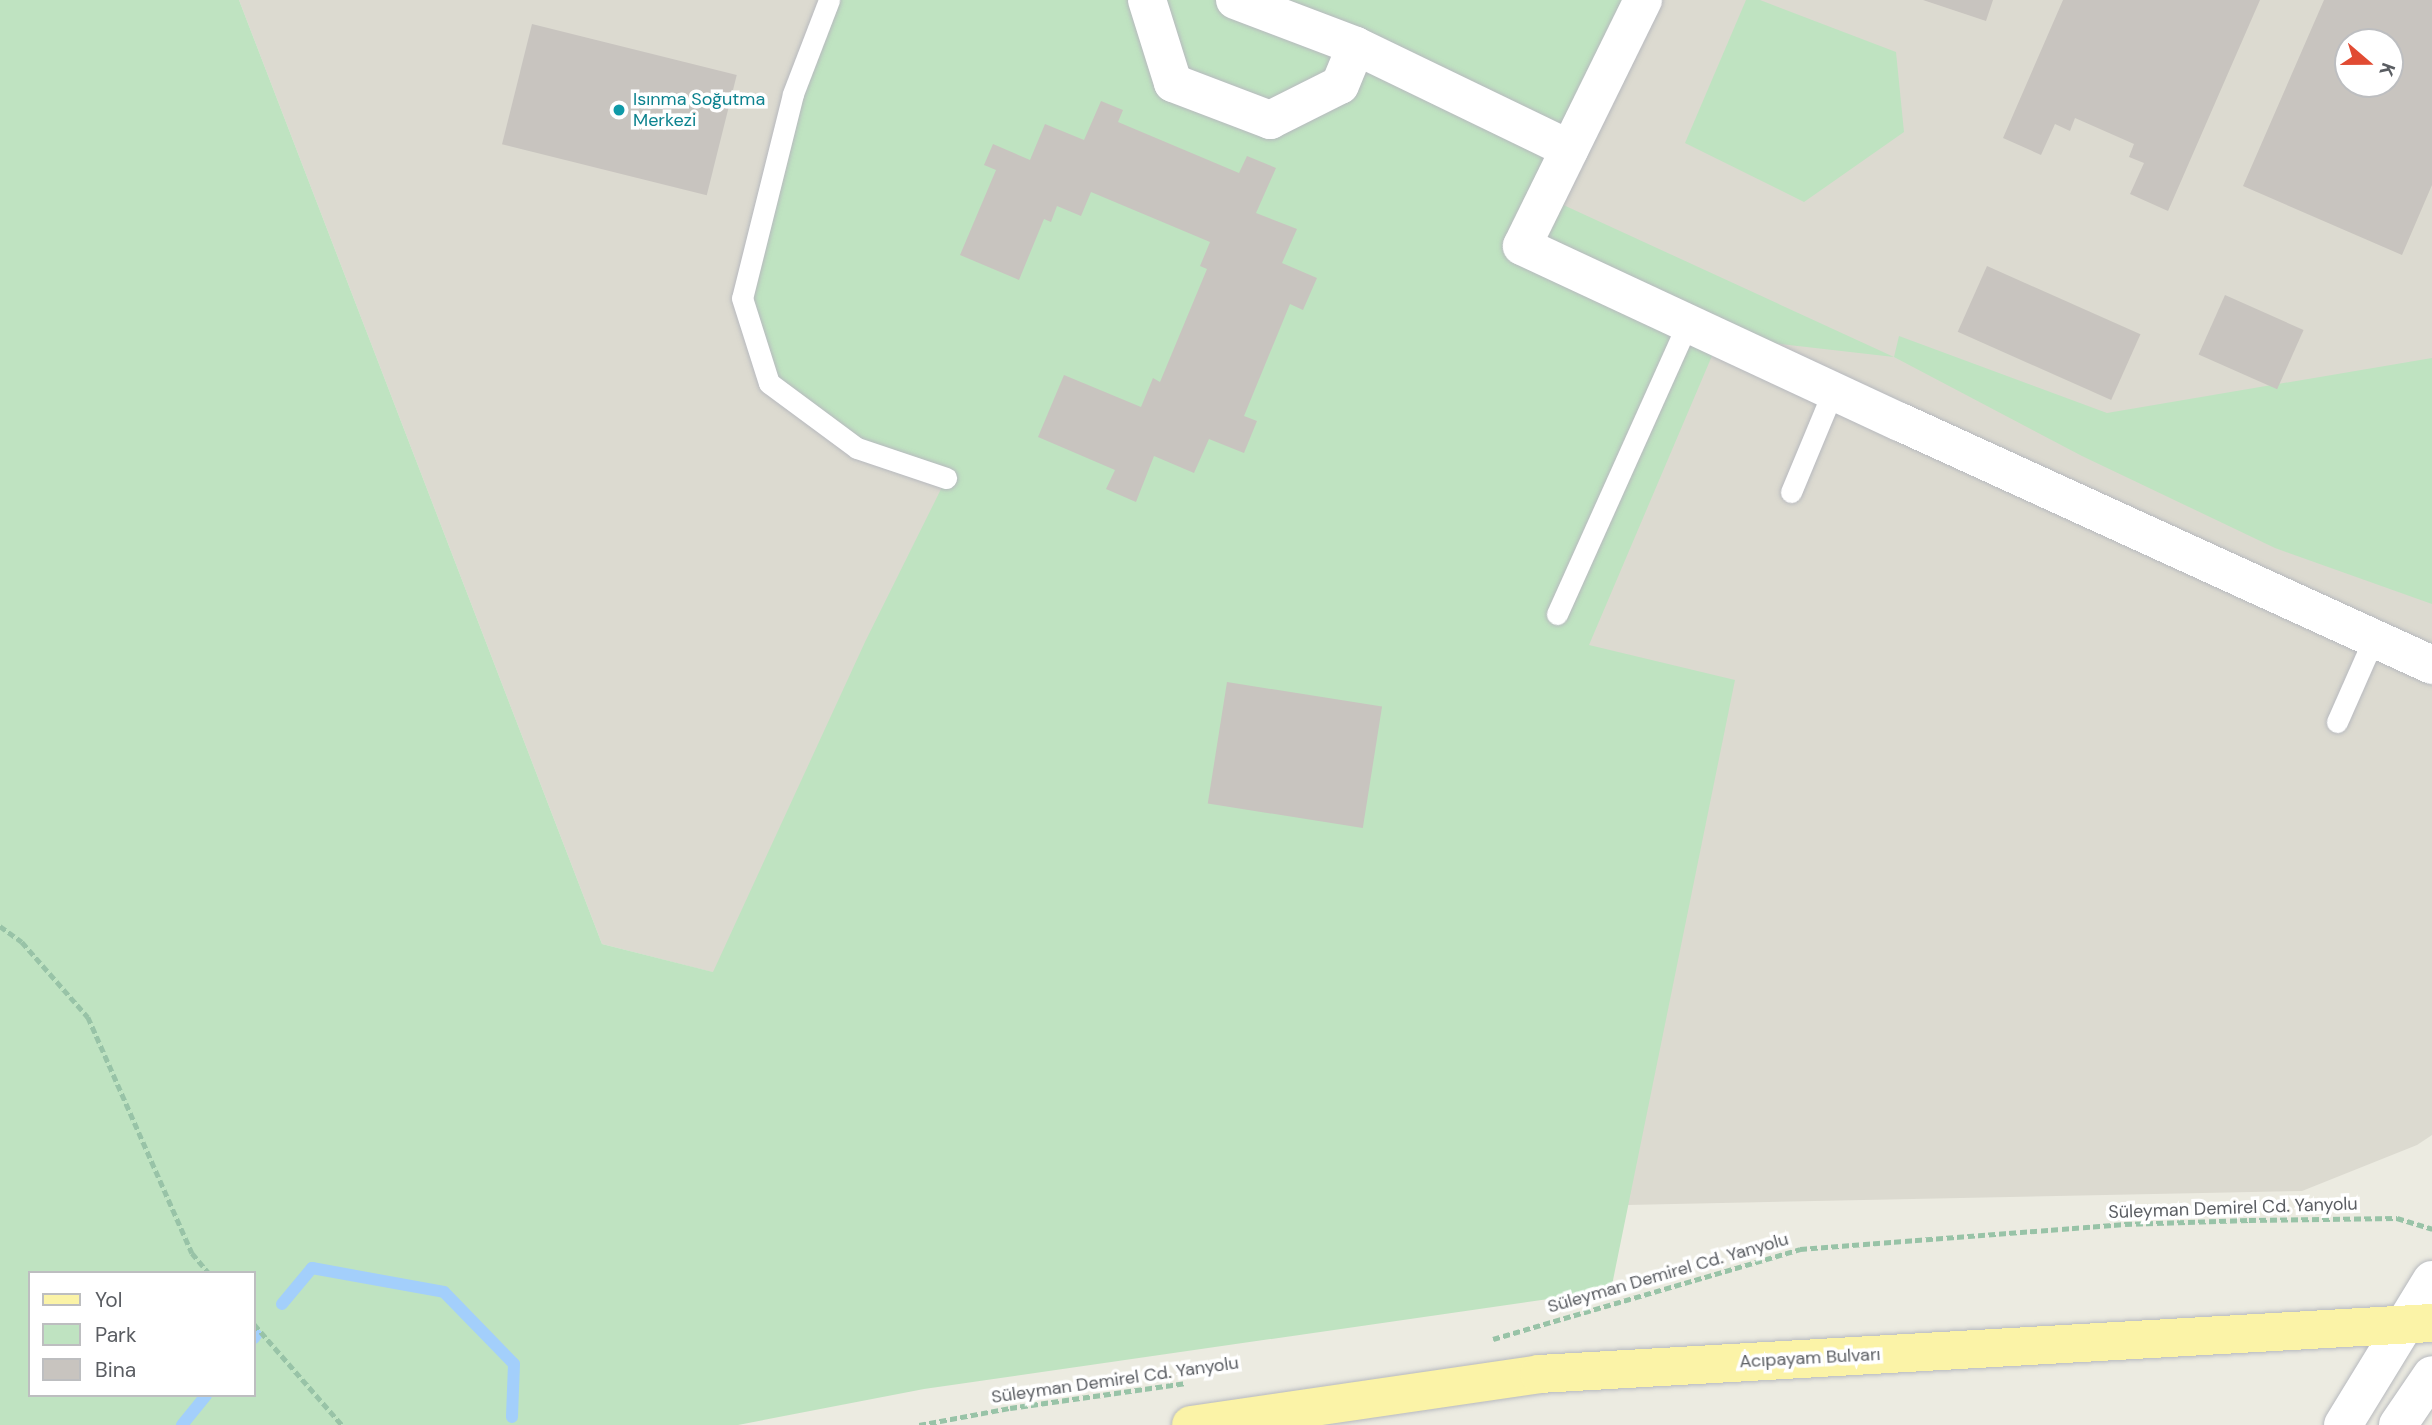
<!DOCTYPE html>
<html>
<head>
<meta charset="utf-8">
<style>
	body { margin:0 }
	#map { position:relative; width:2432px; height:1425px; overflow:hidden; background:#ecebe1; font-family:"DM Sans",sans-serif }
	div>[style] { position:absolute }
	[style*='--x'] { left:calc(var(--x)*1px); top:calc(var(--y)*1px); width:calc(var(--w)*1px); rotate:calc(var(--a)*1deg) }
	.education>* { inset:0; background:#dcdad0 }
	.green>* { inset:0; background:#bfe3c1 }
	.stream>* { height:12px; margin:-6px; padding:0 6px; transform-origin:6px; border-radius:6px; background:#a3cffb }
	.building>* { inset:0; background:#c8c4bf; transform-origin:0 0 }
	.path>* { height:4.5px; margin-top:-2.25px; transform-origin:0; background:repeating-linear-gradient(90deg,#98c3a7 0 7px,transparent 0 10.5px) }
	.roads { filter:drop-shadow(0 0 2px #b7b9be) drop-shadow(0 0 2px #b7b9be) }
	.service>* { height:21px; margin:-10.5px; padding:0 10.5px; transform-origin:10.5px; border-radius:10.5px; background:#fff }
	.minor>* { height:38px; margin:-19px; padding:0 19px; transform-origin:19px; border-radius:19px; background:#fff }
	.secondary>* { height:38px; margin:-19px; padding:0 19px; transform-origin:19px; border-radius:19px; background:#fff }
	.primary>* { height:38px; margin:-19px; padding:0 19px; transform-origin:19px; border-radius:19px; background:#fbf3a7 }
	.dots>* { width:19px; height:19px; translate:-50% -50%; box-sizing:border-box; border:4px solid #fff; border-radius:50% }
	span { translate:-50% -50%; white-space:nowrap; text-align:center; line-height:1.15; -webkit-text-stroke:7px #fff; paint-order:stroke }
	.culture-label { font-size:18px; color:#0d838f }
	.left { translate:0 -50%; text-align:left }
	.street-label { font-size:18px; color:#5a5d62 }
	.legend { position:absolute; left:28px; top:1271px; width:228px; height:126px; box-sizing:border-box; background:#fff; border:2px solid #bdbec0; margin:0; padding:9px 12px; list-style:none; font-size:21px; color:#5a5d62 }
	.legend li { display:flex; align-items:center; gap:14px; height:35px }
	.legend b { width:35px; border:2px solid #bdbec0 }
	.north { position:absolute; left:2334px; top:28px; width:70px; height:70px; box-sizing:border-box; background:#fff; border:2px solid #bdbec0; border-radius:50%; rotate:110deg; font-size:19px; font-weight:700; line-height:28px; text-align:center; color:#5a5d62 }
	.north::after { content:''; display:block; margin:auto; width:24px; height:32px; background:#e14b33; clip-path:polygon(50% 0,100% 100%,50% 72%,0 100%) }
</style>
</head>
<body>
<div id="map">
	<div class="education">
		<div style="clip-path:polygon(evenodd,239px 0,2432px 0,2432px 1135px,2417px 1145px,2302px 1191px,1627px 1205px,602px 944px,239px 0,2348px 42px,2390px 42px,2390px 84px,2348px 84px,2348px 42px)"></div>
	</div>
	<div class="green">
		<div style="clip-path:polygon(evenodd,0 0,239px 0,602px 944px,713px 972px,865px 642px,946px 479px,857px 448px,769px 383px,742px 298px,829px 0,1643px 0,1546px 197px,1894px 357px,1899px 336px,2107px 413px,2432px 358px,2432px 604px,2275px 548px,2082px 456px,1894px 357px,1720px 337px,1589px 645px,1735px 680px,1611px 1290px,924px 1389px,738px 1425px,0 1425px,0 0,30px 1273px,254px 1273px,254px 1395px,30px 1395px,30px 1273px)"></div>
		<div style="clip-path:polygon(1746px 0,1760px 0,1896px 52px,1904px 132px,1804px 202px,1685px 143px)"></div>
	</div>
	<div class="stream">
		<div style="--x:282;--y:1304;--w:47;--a:-50.2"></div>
		<div style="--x:312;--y:1268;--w:134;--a:10.3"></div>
		<div style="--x:444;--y:1292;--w:100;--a:45.8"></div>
		<div style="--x:514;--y:1364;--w:53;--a:92.2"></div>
		<div style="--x:254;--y:1338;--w:4;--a:-56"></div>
		<div style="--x:182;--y:1425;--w:38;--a:-51"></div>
	</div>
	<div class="building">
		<div style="clip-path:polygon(1923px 0,1993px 0,1986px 21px)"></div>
		<div style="clip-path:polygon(2063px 0,2260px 0,2168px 211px,2130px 194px,2144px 163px,2129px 157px,2134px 144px,2075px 118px,2070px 131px,2055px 124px,2041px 155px,2003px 138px)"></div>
		<div style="clip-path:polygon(evenodd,2324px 0,2432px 0,2432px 185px,2402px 255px,2243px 186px,2324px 0,2348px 42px,2390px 42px,2390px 84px,2348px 84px,2348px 42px)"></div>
		<div style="left:532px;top:24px;width:211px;height:124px;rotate:14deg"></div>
		<div style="clip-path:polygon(1101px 101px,1123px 110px,1118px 122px,1239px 173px,1247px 156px,1276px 168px,1256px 213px,1297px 229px,1282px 263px,1317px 278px,1303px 310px,1290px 304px,1244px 416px,1257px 421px,1244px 453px,1209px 439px,1194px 473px,1154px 456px,1136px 502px,1106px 489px,1115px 470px,1038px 437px,1064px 375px,1141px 407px,1153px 378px,1160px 382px,1207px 269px,1200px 266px,1210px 242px,1091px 192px,1081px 216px,1057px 206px,1051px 222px,1044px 219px,1019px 280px,960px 255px,996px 170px,984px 165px,993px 144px,1030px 160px,1045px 124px,1084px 140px)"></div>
		<div style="left:1987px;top:266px;width:168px;height:72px;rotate:24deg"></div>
		<div style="left:2225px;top:295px;width:86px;height:65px;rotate:24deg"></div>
		<div style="left:1227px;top:682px;width:157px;height:123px;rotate:9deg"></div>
	</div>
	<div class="path">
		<div style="--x:0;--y:926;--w:27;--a:36"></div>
		<div style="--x:22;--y:942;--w:100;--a:48.7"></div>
		<div style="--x:88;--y:1017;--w:258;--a:66.2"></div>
		<div style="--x:192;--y:1253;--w:26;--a:50"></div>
		<div style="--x:254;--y:1324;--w:134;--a:48.9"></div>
		<div style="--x:1493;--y:1339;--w:320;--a:-16.3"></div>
		<div style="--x:1800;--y:1249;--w:326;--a:-4.4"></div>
		<div style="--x:2125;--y:1224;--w:124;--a:-1.8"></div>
		<div style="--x:2249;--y:1220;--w:148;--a:-0.8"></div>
		<div style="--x:2397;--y:1218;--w:37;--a:17"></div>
		<div style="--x:919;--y:1425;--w:93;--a:-10.6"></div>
		<div style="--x:1010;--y:1408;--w:178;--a:-8.1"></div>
	</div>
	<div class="roads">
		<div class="service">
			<div style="--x:829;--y:0;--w:101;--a:111"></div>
			<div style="--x:793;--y:94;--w:210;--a:104"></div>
			<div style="--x:742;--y:298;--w:89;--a:72.4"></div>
			<div style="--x:769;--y:383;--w:109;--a:36.5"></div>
			<div style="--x:857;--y:448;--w:94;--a:18.6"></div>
			<div style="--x:1791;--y:492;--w:109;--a:-67.4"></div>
			<div style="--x:1557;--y:614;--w:320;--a:-65.8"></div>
			<div style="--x:2337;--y:722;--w:92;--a:-66.2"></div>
		</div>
		<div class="minor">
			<div style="--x:1147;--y:0;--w:87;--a:72.6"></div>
			<div style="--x:1173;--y:83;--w:104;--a:20.9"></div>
			<div style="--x:1270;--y:120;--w:78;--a:-26.6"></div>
			<div style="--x:1340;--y:85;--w:42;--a:-67.7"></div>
			<div style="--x:1235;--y:0;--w:129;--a:20.8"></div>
			<div style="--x:1356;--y:46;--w:237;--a:25.8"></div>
			<div style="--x:1643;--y:0;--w:274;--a:116.2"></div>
			<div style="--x:1522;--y:246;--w:417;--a:25"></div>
			<div style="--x:1900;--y:422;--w:585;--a:24.55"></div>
		</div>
		<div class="secondary">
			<div style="--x:2343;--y:1425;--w:170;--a:-58.5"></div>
			<div style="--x:2398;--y:1425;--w:60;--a:-55.8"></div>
		</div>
		<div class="primary">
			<div style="--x:1191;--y:1425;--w:352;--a:-8.3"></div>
			<div style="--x:1539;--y:1374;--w:894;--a:-3.27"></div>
		</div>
	</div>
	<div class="dots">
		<div style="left:619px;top:110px;background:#0f9aa8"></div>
	</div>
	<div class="culture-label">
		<span class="left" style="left:633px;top:110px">Isınma Soğutma<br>Merkezi</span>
	</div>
	<div class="street-label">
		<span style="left:2233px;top:1208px;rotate:-2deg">Süleyman Demirel Cd. Yanyolu</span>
		<span style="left:1668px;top:1273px;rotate:-16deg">Süleyman Demirel Cd. Yanyolu</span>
		<span style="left:1810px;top:1358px;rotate:-3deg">Acıpayam Bulvarı</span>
		<span style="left:1115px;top:1380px;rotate:-8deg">Süleyman Demirel Cd. Yanyolu</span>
	</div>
	<ul class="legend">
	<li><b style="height:9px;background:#fbf3a7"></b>Yol</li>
	<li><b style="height:19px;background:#bfe3c1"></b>Park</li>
	<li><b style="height:19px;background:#c8c4bf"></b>Bina</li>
	</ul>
	<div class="north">K</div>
</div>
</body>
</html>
